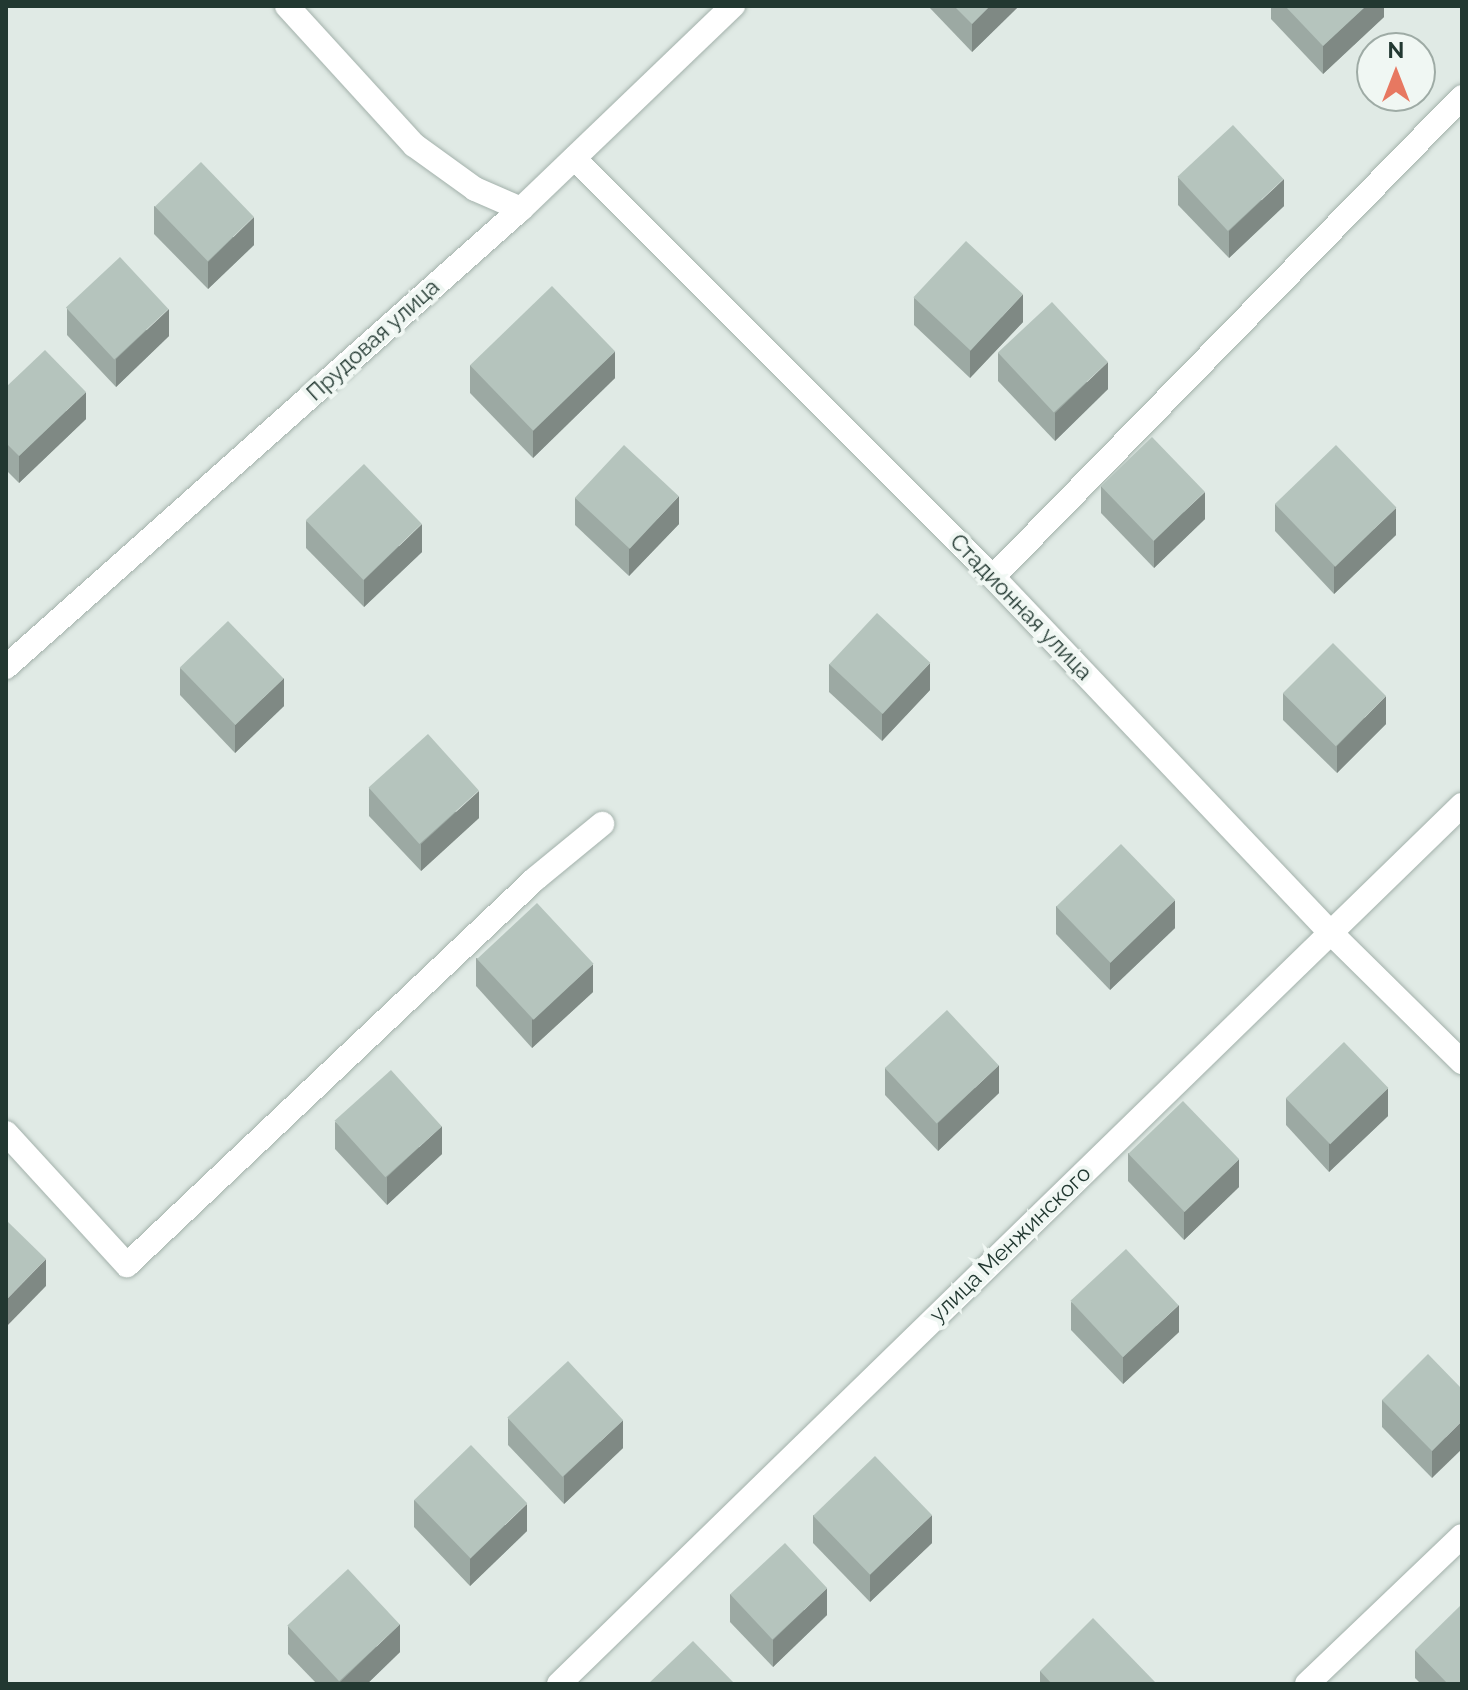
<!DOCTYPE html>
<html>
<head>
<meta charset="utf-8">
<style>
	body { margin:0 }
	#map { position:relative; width:1468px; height:1690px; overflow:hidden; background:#e0eae5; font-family:Raleway,sans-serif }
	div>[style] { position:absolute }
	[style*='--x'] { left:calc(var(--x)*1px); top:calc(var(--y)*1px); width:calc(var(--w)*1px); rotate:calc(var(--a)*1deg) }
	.roads { filter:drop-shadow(0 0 2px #a3b1ab) drop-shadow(0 0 2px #a3b1ab) }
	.service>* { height:24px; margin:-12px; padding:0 12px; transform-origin:12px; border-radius:12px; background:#fff }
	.minor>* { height:24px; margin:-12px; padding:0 12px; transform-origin:12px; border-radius:12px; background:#fff }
	.wall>* { inset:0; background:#9ca9a3 }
	.shaded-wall>* { inset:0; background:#7f8984 }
	.building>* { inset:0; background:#b5c4bd; transform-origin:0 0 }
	span { translate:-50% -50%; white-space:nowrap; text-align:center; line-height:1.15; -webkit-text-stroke:8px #f0f7f3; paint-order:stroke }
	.street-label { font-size:22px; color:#223831 }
	.frame { position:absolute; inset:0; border:8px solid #223831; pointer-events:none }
	.north { position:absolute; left:1356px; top:32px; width:80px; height:80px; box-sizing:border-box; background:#f0f7f3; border:2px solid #9eaba5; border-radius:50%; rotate:0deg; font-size:22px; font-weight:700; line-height:32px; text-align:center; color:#223831 }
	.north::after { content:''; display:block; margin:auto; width:28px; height:36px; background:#e77861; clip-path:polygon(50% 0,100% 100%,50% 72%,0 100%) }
</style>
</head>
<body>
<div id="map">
	<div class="roads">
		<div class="service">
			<div style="--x:287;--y:6;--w:188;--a:47.6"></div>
			<div style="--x:414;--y:145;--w:75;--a:35.8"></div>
			<div style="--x:475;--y:189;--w:50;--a:23.5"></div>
			<div style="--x:993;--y:577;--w:671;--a:-45.66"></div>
			<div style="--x:6;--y:1133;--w:179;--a:47.5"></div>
			<div style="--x:127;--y:1265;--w:562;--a:-43.41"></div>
			<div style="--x:535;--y:879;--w:87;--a:-39.4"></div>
		</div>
		<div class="minor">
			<div style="--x:574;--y:158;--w:593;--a:45"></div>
			<div style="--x:993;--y:577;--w:488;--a:46.5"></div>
			<div style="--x:1329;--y:931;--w:187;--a:44.6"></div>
			<div style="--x:6;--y:667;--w:689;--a:-41.65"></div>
			<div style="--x:521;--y:209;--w:294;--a:-43.8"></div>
			<div style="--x:559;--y:1684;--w:1260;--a:-44.23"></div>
			<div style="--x:1307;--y:1684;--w:214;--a:-43.7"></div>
		</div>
	</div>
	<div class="wall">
		<div style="clip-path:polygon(928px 6px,1019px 6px,972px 52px)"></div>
		<div style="clip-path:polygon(1271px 6px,1384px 6px,1384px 17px,1323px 74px,1271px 19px)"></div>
		<div style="clip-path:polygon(1178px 177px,1284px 206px,1229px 258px,1178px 205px)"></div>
		<div style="clip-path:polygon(154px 206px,254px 245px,208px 289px,154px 234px)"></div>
		<div style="clip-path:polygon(914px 298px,1023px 322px,970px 378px,914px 325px)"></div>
		<div style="clip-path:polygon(67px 308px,169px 336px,116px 387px,67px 335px)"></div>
		<div style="clip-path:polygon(998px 353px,1108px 389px,1055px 441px,998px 381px)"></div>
		<div style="clip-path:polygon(470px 365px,615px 378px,533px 458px,470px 393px)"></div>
		<div style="clip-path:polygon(6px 387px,86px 419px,19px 483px,6px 470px)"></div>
		<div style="clip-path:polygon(1101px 486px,1205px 519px,1154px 568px,1101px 513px)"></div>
		<div style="clip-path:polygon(575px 498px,679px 524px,629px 576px,575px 525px)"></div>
		<div style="clip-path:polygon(1275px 504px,1396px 535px,1334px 594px,1275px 531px)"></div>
		<div style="clip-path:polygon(306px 521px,422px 552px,364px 607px,306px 548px)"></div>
		<div style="clip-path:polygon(829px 664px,930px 690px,882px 741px,829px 692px)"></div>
		<div style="clip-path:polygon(180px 668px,284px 706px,235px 753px,180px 695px)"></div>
		<div style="clip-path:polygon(1283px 693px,1386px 724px,1337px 773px,1283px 720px)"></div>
		<div style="clip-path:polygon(369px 788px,479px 818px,421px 871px,369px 816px)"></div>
		<div style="clip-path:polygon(1056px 906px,1175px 928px,1110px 990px,1056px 934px)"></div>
		<div style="clip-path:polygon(476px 958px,593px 992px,532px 1048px,476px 986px)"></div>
		<div style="clip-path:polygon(885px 1068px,999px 1093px,938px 1151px,885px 1095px)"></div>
		<div style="clip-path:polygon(1286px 1098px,1388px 1116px,1329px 1172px,1286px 1125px)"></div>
		<div style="clip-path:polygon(335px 1122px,442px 1154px,387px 1205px,335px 1149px)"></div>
		<div style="clip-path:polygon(1128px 1153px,1239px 1187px,1184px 1240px,1128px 1181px)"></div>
		<div style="clip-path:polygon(1071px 1302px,1179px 1332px,1123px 1384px,1071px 1330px)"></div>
		<div style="clip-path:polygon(1462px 1389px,1432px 1478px,1382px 1427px,1382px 1400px)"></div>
		<div style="clip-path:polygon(508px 1418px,623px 1448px,564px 1504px,508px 1445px)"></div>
		<div style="clip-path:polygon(414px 1500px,527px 1531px,470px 1586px,414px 1527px)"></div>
		<div style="clip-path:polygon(813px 1515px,932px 1543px,870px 1602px,813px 1543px)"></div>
		<div style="clip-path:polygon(730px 1594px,827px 1615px,773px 1667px,730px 1622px)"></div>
		<div style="clip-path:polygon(288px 1626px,400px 1652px,367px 1684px,317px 1684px,288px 1654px)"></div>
		<div style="clip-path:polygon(1415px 1650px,1462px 1684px,1421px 1684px,1415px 1678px)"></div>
		<div style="clip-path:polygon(1040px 1671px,1155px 1684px,1040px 1684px)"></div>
	</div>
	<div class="shaded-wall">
		<div style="clip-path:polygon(990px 6px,1019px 6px,972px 52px,972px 24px)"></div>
		<div style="clip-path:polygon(1366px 6px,1384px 6px,1384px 17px,1323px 74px,1323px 46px)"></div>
		<div style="clip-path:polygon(1284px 179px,1284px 206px,1229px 258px,1229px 231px)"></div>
		<div style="clip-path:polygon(254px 217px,254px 245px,208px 289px,208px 262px)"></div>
		<div style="clip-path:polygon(1023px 294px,1023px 322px,970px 378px,970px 351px)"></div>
		<div style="clip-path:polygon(169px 309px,169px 336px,116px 387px,116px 359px)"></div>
		<div style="clip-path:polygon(615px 351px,615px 378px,533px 458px,533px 430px)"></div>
		<div style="clip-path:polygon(1108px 362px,1108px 389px,1055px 441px,1055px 413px)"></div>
		<div style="clip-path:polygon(86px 392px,86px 419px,19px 483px,19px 456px)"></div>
		<div style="clip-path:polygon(1205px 492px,1205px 519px,1154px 568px,1154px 540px)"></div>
		<div style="clip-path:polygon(679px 496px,679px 524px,629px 576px,629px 549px)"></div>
		<div style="clip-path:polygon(1396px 508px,1396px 535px,1334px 594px,1334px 567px)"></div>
		<div style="clip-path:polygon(422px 524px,422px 552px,364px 607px,364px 580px)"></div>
		<div style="clip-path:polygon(930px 663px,930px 690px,882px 741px,882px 713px)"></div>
		<div style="clip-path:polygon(284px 678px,284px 706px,235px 753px,235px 725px)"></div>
		<div style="clip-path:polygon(1386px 696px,1386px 724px,1337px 773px,1337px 746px)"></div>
		<div style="clip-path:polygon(479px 791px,479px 818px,421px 871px,421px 844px)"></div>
		<div style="clip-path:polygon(1175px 900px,1175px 928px,1110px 990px,1110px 963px)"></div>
		<div style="clip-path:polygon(593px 964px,593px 992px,532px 1048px,532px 1020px)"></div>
		<div style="clip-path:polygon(999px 1065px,999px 1093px,938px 1151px,938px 1123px)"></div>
		<div style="clip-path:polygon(1388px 1088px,1388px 1116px,1329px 1172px,1329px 1144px)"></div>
		<div style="clip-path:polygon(442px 1126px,442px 1154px,387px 1205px,387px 1177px)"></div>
		<div style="clip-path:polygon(1239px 1159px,1239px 1187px,1184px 1240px,1184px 1212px)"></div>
		<div style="clip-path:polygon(46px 1259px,46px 1286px,6px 1327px,6px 1300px)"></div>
		<div style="clip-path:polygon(1179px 1305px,1179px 1332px,1123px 1384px,1123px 1357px)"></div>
		<div style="clip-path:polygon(623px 1420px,623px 1448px,564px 1504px,564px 1476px)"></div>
		<div style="clip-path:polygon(1462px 1421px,1462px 1449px,1432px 1478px,1432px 1451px)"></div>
		<div style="clip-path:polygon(527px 1504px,527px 1531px,470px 1586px,470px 1559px)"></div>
		<div style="clip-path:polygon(932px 1515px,932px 1543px,870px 1602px,870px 1574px)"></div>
		<div style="clip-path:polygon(827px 1588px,827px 1615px,773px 1667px,773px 1640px)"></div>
		<div style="clip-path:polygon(400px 1624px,400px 1652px,367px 1684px,340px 1684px,340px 1682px)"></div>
	</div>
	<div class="building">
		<div style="clip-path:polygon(954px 6px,990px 6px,972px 24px)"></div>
		<div style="clip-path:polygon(1285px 6px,1366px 6px,1323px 46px)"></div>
		<div style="left:1233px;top:125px;width:74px;height:76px;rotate:47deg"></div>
		<div style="left:201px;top:162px;width:76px;height:64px;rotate:46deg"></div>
		<div style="left:966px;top:241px;width:78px;height:77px;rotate:43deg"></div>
		<div style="left:120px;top:257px;width:71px;height:74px;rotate:47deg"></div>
		<div style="left:552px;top:286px;width:91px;height:114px;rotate:46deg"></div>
		<div style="left:1052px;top:302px;width:82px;height:74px;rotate:47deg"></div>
		<div style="clip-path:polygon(45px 350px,86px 392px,19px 456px,6px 443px,6px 387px)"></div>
		<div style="left:1152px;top:437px;width:76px;height:71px;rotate:46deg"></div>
		<div style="left:624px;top:445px;width:75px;height:72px;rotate:43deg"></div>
		<div style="left:1336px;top:445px;width:87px;height:85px;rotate:46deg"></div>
		<div style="left:364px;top:464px;width:83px;height:81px;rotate:46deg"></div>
		<div style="left:877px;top:613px;width:73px;height:70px;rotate:43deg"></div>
		<div style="left:228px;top:621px;width:80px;height:67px;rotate:46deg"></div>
		<div style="left:1333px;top:643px;width:75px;height:71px;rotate:45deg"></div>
		<div style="left:428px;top:734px;width:76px;height:80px;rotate:48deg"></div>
		<div style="left:1121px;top:844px;width:78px;height:90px;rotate:46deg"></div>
		<div style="left:537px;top:903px;width:83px;height:82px;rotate:47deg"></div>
		<div style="left:947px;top:1010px;width:76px;height:85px;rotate:47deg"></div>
		<div style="left:1344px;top:1042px;width:64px;height:81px;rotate:46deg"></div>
		<div style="left:391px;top:1070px;width:76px;height:76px;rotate:48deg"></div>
		<div style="left:1183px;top:1101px;width:81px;height:76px;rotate:46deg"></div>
		<div style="clip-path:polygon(6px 1220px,46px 1259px,6px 1300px)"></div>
		<div style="left:1126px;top:1249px;width:77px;height:76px;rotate:47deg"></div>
		<div style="clip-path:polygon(1428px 1354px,1462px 1389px,1462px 1421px,1432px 1451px,1382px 1400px)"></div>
		<div style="left:568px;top:1361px;width:81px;height:83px;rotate:47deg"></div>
		<div style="left:471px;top:1445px;width:81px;height:79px;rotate:46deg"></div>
		<div style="left:875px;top:1456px;width:82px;height:86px;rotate:46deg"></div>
		<div style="left:785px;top:1543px;width:62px;height:75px;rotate:47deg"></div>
		<div style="left:348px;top:1569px;width:76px;height:83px;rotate:47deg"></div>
		<div style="clip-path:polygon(1462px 1604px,1462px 1684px,1448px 1684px,1415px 1650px)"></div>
		<div style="clip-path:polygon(1093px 1618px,1155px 1682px,1153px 1684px,1052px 1684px,1040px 1671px)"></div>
		<div style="clip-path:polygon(693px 1641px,735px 1684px,648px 1684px)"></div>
	</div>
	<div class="street-label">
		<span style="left:373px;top:340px;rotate:-42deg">Прудовая улица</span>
		<span style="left:1021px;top:607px;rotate:46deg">Стадионная улица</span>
		<span style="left:1010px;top:1244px;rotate:-44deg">улица Менжинского</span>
	</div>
	<div class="frame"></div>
	<div class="north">N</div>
</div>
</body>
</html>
